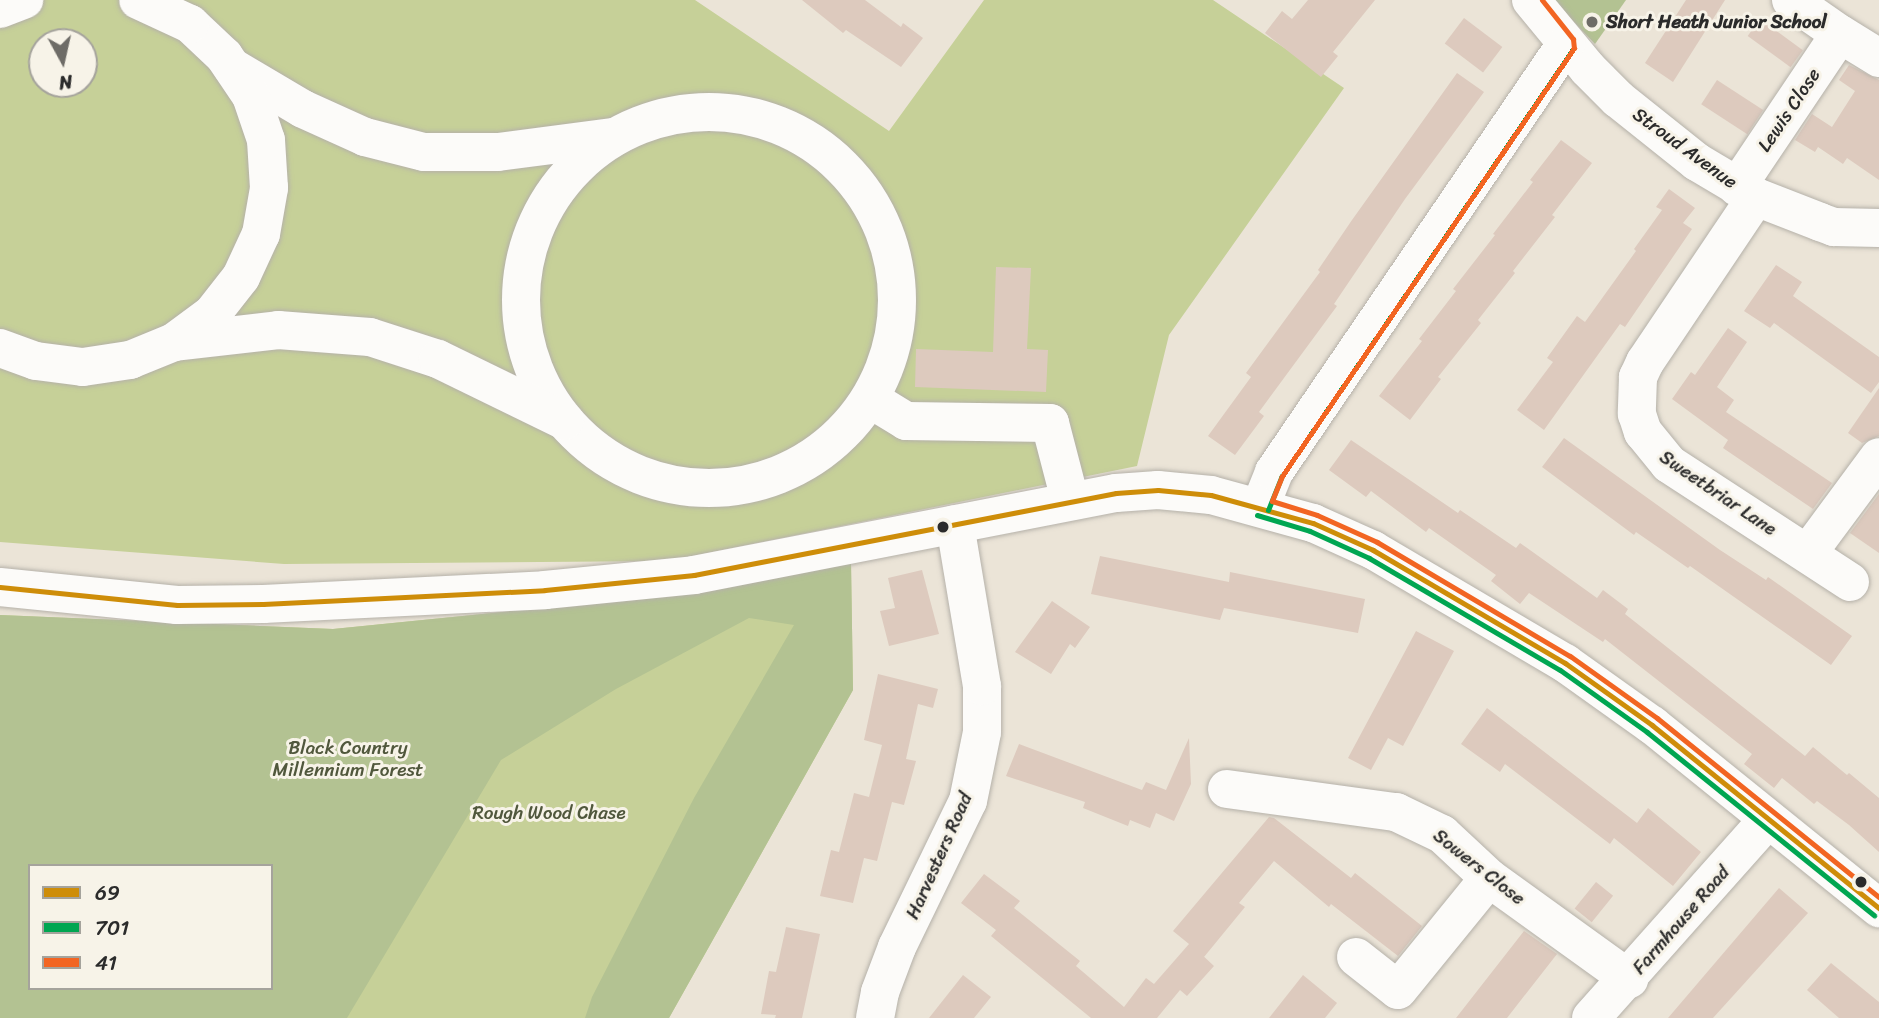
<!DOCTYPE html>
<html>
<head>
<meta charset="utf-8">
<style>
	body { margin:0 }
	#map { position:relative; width:1879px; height:1018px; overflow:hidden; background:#ebe4d7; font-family:Sriracha,sans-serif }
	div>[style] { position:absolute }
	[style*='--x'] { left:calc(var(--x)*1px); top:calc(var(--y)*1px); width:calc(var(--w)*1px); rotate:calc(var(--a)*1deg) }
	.green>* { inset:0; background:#c6d098 }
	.forest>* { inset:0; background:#b3c292 }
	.building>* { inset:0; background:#ddcabe; transform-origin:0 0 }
	.roads { filter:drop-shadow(0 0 2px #b5b1a9) drop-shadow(0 0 2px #b5b1a9) }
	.minor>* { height:38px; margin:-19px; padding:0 19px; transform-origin:19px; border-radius:19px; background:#fcfbf9 }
	.minor>.ring { margin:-19px; padding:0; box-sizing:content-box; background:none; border:38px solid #fcfbf9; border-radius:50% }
	.bus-1>* { height:5px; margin:-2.5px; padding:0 2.5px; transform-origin:2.5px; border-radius:2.5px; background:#ce8d09 }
	.bus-2>* { height:5px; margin:-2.5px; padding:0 2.5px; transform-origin:2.5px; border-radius:2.5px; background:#00a651 }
	.bus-3>* { height:5px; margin:-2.5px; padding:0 2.5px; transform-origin:2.5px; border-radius:2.5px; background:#f26522 }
	.dots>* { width:19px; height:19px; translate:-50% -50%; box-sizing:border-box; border:4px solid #f7f3e8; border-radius:50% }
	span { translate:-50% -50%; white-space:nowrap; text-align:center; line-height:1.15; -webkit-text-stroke:6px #f7f3e8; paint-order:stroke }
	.poi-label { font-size:19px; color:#2b2b2b; font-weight:700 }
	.left { translate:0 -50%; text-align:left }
	.street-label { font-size:19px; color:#2b2b2b }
	.park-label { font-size:19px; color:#50573c }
	.legend { position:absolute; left:28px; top:864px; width:245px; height:126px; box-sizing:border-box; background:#f7f3e8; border:2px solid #a5a39c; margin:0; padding:9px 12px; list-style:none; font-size:21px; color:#2b2b2b }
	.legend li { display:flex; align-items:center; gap:14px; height:35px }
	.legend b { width:35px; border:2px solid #a5a39c }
	.north { position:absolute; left:28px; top:28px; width:70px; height:70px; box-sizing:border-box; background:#f7f3e8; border:2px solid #a5a39c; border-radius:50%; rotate:172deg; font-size:19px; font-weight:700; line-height:28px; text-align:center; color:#2b2b2b }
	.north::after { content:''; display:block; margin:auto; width:24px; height:32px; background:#6e6c67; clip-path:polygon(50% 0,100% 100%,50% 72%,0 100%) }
</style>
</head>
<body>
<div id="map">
	<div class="green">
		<div style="clip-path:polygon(evenodd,0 0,695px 0,889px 131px,984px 0,1213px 0,1344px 88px,1169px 335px,1137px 466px,668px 561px,284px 564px,0 542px,0 0,42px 42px,84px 42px,84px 84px,42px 84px,42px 42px)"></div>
		<div style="clip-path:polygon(evenodd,851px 563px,853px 690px,669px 1018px,0 1018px,0 615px,333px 629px,710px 591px,851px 563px,30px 866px,271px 866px,271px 988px,30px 988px,30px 866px)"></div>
	</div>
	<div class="forest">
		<div style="clip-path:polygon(1553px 0,1626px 0,1595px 44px)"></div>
		<div style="clip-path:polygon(evenodd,851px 563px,853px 690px,669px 1018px,585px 1018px,592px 997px,694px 798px,794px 625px,749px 618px,616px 689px,501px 760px,347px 1018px,0 1018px,0 615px,333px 629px,710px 591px,851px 563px,30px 866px,271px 866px,271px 988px,30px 988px,30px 866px)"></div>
	</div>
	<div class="building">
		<div style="clip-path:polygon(802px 0,865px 0,901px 27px,903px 23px,923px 38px,901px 67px,846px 30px,843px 33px)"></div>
		<div style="clip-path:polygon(1308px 0,1375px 0,1333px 52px,1338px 56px,1321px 77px,1265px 33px,1282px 11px,1292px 19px)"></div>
		<div style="clip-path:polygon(1686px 0,1725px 0,1673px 82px,1645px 63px)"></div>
		<div style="left:1464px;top:18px;width:48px;height:32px;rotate:37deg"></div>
		<div style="left:1760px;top:19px;width:53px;height:21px;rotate:36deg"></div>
		<div style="clip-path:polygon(1849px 65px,1879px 80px,1879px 180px,1847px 158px,1843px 164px,1818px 147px,1815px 152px,1795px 140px,1812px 114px,1832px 127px,1855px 91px,1839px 80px)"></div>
		<div style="clip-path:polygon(1457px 73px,1484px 92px,1405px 199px,1334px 304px,1337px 306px,1259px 412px,1264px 416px,1235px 455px,1208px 436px,1251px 377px,1246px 373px,1320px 272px,1318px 270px,1352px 220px)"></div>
		<div style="left:1717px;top:80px;width:55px;height:29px;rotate:33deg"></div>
		<div style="clip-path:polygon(1561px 140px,1592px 163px,1552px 215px,1555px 217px,1513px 271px,1515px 273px,1478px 320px,1481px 323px,1438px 377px,1441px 379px,1410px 420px,1379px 396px,1422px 341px,1419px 339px,1456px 291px,1453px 289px,1495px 235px,1493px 234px,1533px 182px,1530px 180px)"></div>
		<div style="clip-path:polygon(1669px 189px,1695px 208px,1683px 223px,1692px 229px,1625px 327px,1620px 324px,1544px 430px,1517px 410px,1553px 362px,1547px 358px,1577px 316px,1585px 322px,1636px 251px,1634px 249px,1662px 210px,1656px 207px)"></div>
		<div style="clip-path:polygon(1776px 265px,1802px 282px,1793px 296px,1879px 357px,1879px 382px,1871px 393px,1774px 323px,1770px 328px,1744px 311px)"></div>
		<div style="clip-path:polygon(996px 267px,1031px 268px,1027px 349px,1048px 350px,1046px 392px,915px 387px,916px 349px,993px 352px)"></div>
		<div style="clip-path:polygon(1728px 328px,1747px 342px,1717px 387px,1734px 400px,1726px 412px,1832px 483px,1813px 509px,1723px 448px,1728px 440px,1672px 399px,1691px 372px,1695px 375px)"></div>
		<div style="clip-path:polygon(1879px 388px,1879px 436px,1862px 443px,1848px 433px)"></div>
		<div style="clip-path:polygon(1564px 438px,1720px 550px,1766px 580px,1768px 577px,1852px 636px,1831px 665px,1690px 566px,1688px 568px,1636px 532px,1634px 535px,1542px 467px)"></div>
		<div style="clip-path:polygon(1351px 440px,1458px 513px,1460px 510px,1516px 548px,1520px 543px,1597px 598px,1603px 590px,1628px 609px,1625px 614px,1805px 756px,1813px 747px,1847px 775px,1849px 773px,1879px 798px,1879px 852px,1849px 825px,1817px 801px,1814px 804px,1782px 778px,1774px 788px,1744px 764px,1752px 754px,1605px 639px,1603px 642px,1529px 593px,1520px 604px,1491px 581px,1496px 575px,1429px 528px,1426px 532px,1371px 491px,1366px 497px,1329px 470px)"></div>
		<div style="clip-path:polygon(1879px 494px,1879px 553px,1850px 533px)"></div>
		<div style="clip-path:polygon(1100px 556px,1229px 582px,1230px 572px,1365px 599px,1358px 633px,1224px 608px,1220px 620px,1091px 594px)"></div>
		<div style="clip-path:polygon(922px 570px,939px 634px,889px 646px,880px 611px,895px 608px,888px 578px)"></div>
		<div style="clip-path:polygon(1052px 601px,1090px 627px,1075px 648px,1070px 644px,1051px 674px,1015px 652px)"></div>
		<div style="clip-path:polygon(1416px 631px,1454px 651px,1403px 746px,1388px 738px,1371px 770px,1348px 758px)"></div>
		<div style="clip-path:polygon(878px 674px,938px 689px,933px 708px,918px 704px,906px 759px,916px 761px,904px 805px,892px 802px,877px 861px,864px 858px,853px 903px,820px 896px,831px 850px,839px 852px,854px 793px,869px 797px,882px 745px,864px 740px)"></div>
		<div style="clip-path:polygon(1487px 708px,1637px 823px,1648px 808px,1701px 852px,1673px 886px,1614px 838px,1610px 844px,1505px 764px,1500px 772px,1461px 744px)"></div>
		<div style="clip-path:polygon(1189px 738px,1191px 784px,1174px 821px,1156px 813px,1150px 828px,1130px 820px,1128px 826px,1083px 808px,1085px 802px,1006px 776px,1019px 744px,1142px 790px,1146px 782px,1166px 790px)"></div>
		<div style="clip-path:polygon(1269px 817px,1274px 818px,1351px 878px,1355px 873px,1422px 926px,1398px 956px,1331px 904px,1329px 907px,1274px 861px,1239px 903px,1245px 907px,1204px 957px,1199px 952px,1214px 966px,1187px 996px,1180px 990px,1157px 1018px,1091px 1018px,991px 936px,996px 930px,961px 903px,984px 874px,1020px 901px,1014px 908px,1080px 961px,1076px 966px,1124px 1007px,1146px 978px,1154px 984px,1189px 944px,1173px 931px)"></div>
		<div style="left:1596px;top:882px;width:22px;height:34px;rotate:39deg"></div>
		<div style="clip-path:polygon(1779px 888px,1808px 913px,1713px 1018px,1668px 1018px)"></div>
		<div style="clip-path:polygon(786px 927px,820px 934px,802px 1018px,775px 1018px,776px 1015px,761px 1014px,769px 971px,776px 972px)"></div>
		<div style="clip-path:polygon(1524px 931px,1557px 954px,1521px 1000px,1507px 1018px,1456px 1018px)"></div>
		<div style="clip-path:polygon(1831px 963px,1879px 1002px,1879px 1018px,1839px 1018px,1807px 990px)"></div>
		<div style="clip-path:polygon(963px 975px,991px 997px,974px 1018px,929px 1018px)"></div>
		<div style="clip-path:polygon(1303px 975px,1337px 1003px,1325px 1018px,1269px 1018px)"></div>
	</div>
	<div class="roads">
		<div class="minor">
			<div style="--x:1531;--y:0;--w:89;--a:50.4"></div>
			<div style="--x:1588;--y:69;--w:42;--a:45"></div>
			<div style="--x:1618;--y:99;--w:101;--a:38.6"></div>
			<div style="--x:1697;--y:162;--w:69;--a:30.7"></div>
			<div style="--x:1756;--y:197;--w:69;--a:21.3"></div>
			<div style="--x:1820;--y:222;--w:15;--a:20"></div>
			<div style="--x:1834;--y:227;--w:45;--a:1.3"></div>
			<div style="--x:1791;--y:0;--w:60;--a:34.8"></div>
			<div style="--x:0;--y:9;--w:26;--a:-21"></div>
			<div style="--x:232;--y:67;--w:82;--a:30.6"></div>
			<div style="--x:303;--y:109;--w:68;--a:24.3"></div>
			<div style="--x:365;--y:137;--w:61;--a:14.3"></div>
			<div style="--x:424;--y:152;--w:74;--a:0"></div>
			<div style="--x:498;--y:152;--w:117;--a:-7.4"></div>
			<div class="ring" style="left:521px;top:112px;width:338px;height:338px"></div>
			<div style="--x:1737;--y:187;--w:184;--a:-56.1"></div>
			<div style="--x:1840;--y:34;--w:46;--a:31.6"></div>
			<div style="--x:1756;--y:197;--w:199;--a:123.9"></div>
			<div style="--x:1645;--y:362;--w:17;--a:115"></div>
			<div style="--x:1638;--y:377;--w:37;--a:92"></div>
			<div style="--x:1637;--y:414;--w:19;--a:72"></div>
			<div style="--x:1643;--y:432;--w:41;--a:50.9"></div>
			<div style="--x:1669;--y:464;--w:216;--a:33.1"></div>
			<div style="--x:175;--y:342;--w:104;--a:-6.6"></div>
			<div style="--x:278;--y:330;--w:92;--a:4.4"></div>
			<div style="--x:370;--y:337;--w:71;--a:17.9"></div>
			<div style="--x:438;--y:359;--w:141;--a:26"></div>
			<div style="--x:0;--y:348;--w:38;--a:20"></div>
			<div style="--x:36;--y:361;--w:47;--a:7.3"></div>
			<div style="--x:83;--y:367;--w:48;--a:-8.5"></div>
			<div style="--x:130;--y:360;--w:48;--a:-22.2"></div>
			<div style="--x:174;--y:342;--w:47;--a:-36.4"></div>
			<div style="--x:212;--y:314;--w:47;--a:-51.9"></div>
			<div style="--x:241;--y:277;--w:47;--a:-65.1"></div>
			<div style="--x:261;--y:234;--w:47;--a:-80.1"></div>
			<div style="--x:269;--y:188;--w:48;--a:-93.6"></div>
			<div style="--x:266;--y:140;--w:46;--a:-108.8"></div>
			<div style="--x:251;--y:96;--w:48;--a:-124"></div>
			<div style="--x:224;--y:56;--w:47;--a:-136.7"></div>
			<div style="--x:190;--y:24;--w:57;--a:-155.2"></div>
			<div style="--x:870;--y:399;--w:42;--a:31.4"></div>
			<div style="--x:906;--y:421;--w:144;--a:0.8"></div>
			<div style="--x:1050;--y:423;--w:80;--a:75.4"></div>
			<div style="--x:1260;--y:507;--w:38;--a:-68"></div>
			<div style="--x:1274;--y:472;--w:518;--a:-55.7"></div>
			<div style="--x:1808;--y:553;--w:119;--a:-53.5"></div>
			<div style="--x:0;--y:587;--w:178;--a:5.8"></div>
			<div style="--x:177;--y:605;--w:86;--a:-0.7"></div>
			<div style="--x:263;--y:604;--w:282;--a:-2.8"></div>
			<div style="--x:545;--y:590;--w:150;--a:-5.7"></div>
			<div style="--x:694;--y:575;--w:430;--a:-11"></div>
			<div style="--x:1116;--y:493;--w:42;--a:-4.1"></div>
			<div style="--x:1158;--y:490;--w:53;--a:5.4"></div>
			<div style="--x:1211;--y:495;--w:106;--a:15.4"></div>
			<div style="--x:1313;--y:523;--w:66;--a:24.2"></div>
			<div style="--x:1373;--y:550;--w:223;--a:30.5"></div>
			<div style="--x:1565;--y:663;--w:107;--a:35.5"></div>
			<div style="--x:1652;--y:725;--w:292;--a:38.9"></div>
			<div style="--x:1227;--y:789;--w:171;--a:7.8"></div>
			<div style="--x:1396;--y:812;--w:51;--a:25.6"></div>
			<div style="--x:1442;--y:834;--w:64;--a:43.1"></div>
			<div style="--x:1489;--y:878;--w:173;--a:35.8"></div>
			<div style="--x:1356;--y:957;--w:53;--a:38.2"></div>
			<div style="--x:1398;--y:990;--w:144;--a:-50.9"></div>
			<div style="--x:875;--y:1018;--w:26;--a:-79"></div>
			<div style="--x:880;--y:992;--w:48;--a:-69.3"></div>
			<div style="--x:897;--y:947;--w:162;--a:-64.1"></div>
			<div style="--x:968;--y:801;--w:70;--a:-78.5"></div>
			<div style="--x:982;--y:732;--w:46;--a:-90"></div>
			<div style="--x:982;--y:686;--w:164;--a:-99.5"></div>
			<div style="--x:1591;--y:1018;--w:266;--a:-48.3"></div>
		</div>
	</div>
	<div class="bus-1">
		<div style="--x:0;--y:587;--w:178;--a:5.8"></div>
		<div style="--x:177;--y:605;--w:86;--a:-0.7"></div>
		<div style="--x:263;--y:604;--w:282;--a:-2.8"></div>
		<div style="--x:545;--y:590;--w:150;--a:-5.7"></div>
		<div style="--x:694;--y:575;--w:430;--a:-11"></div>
		<div style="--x:1116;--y:493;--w:42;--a:-4.1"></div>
		<div style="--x:1158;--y:490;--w:53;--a:5.4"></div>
		<div style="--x:1211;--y:495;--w:106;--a:15.4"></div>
		<div style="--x:1313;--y:523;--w:66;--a:24.2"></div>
		<div style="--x:1373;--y:550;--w:223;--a:30.5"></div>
		<div style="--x:1565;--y:663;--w:107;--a:35.5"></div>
		<div style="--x:1652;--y:725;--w:292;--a:38.9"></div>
	</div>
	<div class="bus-2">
		<div style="--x:1268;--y:510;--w:37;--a:-68"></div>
		<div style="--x:1282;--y:476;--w:517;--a:-55.73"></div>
		<div style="--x:1257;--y:515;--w:55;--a:16.8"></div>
		<div style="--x:1310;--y:531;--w:65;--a:24.6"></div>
		<div style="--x:1369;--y:558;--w:221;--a:30.4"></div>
		<div style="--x:1560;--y:670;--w:107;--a:35.5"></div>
		<div style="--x:1647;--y:732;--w:292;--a:38.9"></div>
	</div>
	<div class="bus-3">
		<div style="--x:1542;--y:0;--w:50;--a:51.5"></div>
		<div style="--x:1573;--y:39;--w:9;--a:84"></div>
		<div style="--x:1574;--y:48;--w:518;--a:124.3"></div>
		<div style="--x:1282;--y:476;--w:27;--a:112"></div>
		<div style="--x:1272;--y:501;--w:47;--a:17.3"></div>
		<div style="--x:1317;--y:515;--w:66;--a:24.2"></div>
		<div style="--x:1377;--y:542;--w:224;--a:30.6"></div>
		<div style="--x:1570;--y:656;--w:107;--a:35.5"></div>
		<div style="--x:1657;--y:718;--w:285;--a:38.9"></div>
	</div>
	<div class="dots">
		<div style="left:1592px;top:22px;background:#6e6c67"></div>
		<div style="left:943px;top:527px;background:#2b2b2b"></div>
		<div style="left:1861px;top:882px;background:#2b2b2b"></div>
	</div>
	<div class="poi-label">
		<span class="left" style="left:1606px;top:22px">Short Heath Junior School</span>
	</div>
	<div class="street-label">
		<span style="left:1789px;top:110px;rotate:-56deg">Lewis Close</span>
		<span style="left:1685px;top:148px;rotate:36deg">Stroud Avenue</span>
		<span style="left:1718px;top:493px;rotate:34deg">Sweetbriar Lane</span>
		<span style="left:939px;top:856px;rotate:-66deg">Harvesters Road</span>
		<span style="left:1479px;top:867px;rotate:38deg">Sowers Close</span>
		<span style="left:1681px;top:920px;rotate:-49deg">Farmhouse Road</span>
	</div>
	<div class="park-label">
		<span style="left:348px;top:759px">Black Country<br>Millennium Forest</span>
		<span style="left:549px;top:813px">Rough Wood Chase</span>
	</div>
	<ul class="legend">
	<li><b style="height:9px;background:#ce8d09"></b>69</li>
	<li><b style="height:9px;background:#00a651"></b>701</li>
	<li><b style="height:9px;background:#f26522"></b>41</li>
	</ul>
	<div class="north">N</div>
</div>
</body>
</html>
